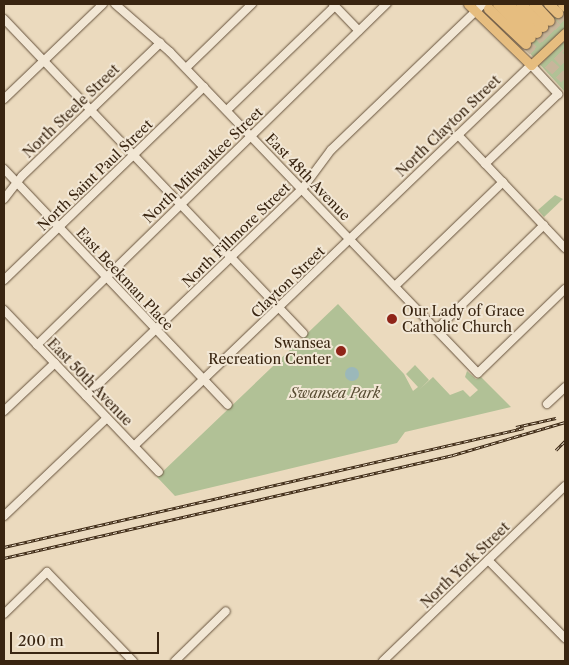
<!DOCTYPE html>
<html>
<head>
<meta charset="utf-8">
<style>
	body { margin:0 }
	#map { position:relative; width:569px; height:665px; overflow:hidden; background:#ebdabe; font-family:"Libre Caslon Text",serif }
	div>[style] { position:absolute }
	[style*='--x'] { left:calc(var(--x)*1px); top:calc(var(--y)*1px); width:calc(var(--w)*1px); rotate:calc(var(--a)*1deg) }
	.green>* { inset:0; background:#b1c196 }
	.water>* { inset:0; background:#9bb8ba }
	.round { border-radius:50% }
	.highway-tunnel>* { height:10px; margin-top:-5px; transform-origin:0; background:repeating-linear-gradient(90deg,#c7b69b 0 10px,transparent 0 15px) }
	.roads { filter:drop-shadow(0 0 1px #66523c) drop-shadow(0 0 1px #66523c) }
	.minor>* { height:8px; margin:-4px; padding:0 4px; transform-origin:4px; border-radius:4px; background:#f2e7d5 }
	.major>* { height:9px; margin:-4.5px; padding:0 4.5px; transform-origin:4.5px; border-radius:4.5px; background:#e6bd7f }
	.highway>* { height:10px; margin:-5px; padding:0 5px; transform-origin:5px; border-radius:5px; background:#e6bd7f }
	.rail>* { height:3px; margin-top:-1.5px; transform-origin:0; background:repeating-linear-gradient(90deg,#f2e7d5 0 4px,#392511 0 8px); box-sizing:border-box; border-block:1px solid #392511 }
	.dots>* { width:14px; height:14px; translate:-50% -50%; box-sizing:border-box; border:2px solid #f2e7d5; border-radius:50% }
	span { translate:-50% -50%; white-space:nowrap; text-align:center; line-height:1.15; -webkit-text-stroke:4px #f2e7d5; paint-order:stroke }
	.street-label { font-size:14px; color:#392511 }
	.poi-label { font-size:14px; color:#392511 }
	.left { translate:0 -50%; text-align:left }
	.right { translate:-100% -50%; text-align:right }
	.park-label { font-size:14px; color:#574c32; font-style:italic }
	.frame { position:absolute; inset:0; border:5px solid #392511; pointer-events:none }
	.scale { position:absolute; left:10px; top:632px; width:149px; height:22px; box-sizing:border-box; border:2px solid #392511; border-top:0; padding-left:6px; font-size:15px; line-height:18px; white-space:nowrap; color:#392511; -webkit-text-stroke:4px #f2e7d5; paint-order:stroke }
</style>
</head>
<body>
<div id="map">
	<div class="green">
		<div style="clip-path:polygon(561px 11px,565px 16px,565px 92px,523px 46px)"></div>
		<div style="clip-path:polygon(555px 195px,563px 199px,544px 217px,538px 210px)"></div>
		<div style="clip-path:polygon(338px 304px,404px 374px,413px 391px,418px 387px,406px 374px,415px 365px,429px 380px,420px 389px,433px 377px,450px 395px,463px 390px,470px 397px,478px 390px,465px 377px,467px 371px,476px 379px,481px 377px,511px 407px,405px 432px,397px 443px,175px 496px,157px 477px)"></div>
	</div>
	<div class="water">
		<div class="round" style="left:345px;top:367px;width:14px;height:14px"></div>
	</div>
	<div class="highway-tunnel">
		<div style="--x:558;--y:13;--w:11;--a:52"></div>
		<div style="--x:550;--y:21;--w:22;--a:47"></div>
		<div style="--x:543;--y:27;--w:32;--a:46"></div>
		<div style="--x:537;--y:33;--w:41;--a:47"></div>
		<div style="--x:526;--y:44;--w:52;--a:41.9"></div>
	</div>
	<div class="roads">
		<div class="minor">
			<div style="--x:115;--y:4;--w:73;--a:41.1"></div>
			<div style="--x:170;--y:52;--w:445;--a:46.2"></div>
			<div style="--x:478;--y:373;--w:121;--a:-44"></div>
			<div style="--x:333;--y:4;--w:37;--a:46"></div>
			<div style="--x:4;--y:19;--w:434;--a:46.4"></div>
			<div style="--x:186;--y:68;--w:92;--a:-44.1"></div>
			<div style="--x:4;--y:99;--w:137;--a:-43.8"></div>
			<div style="--x:227;--y:110;--w:150;--a:-43.9"></div>
			<div style="--x:458;--y:135;--w:156;--a:46.6"></div>
			<div style="--x:4;--y:169;--w:325;--a:46.5"></div>
			<div style="--x:4;--y:199;--w:29;--a:-52"></div>
			<div style="--x:22;--y:176;--w:192;--a:-43.9"></div>
			<div style="--x:4;--y:280;--w:278;--a:-44"></div>
			<div style="--x:395;--y:286;--w:150;--a:-43.9"></div>
			<div style="--x:4;--y:310;--w:224;--a:46.3"></div>
			<div style="--x:437;--y:329;--w:149;--a:-44.2"></div>
			<div style="--x:37;--y:345;--w:489;--a:-44.3"></div>
			<div style="--x:86;--y:396;--w:299;--a:-43.8"></div>
			<div style="--x:302;--y:189;--w:49;--a:-53.4"></div>
			<div style="--x:331;--y:150;--w:211;--a:-43.8"></div>
			<div style="--x:547;--y:404;--w:25;--a:-43"></div>
			<div style="--x:4;--y:411;--w:70;--a:-43.3"></div>
			<div style="--x:134;--y:446;--w:550;--a:-43.82"></div>
			<div style="--x:531;--y:65;--w:40;--a:47"></div>
			<div style="--x:558;--y:94;--w:101;--a:136.2"></div>
			<div style="--x:4;--y:516;--w:142;--a:-43.6"></div>
			<div style="--x:488;--y:560;--w:110;--a:45.4"></div>
			<div style="--x:4;--y:614;--w:60;--a:-44.3"></div>
			<div style="--x:47;--y:572;--w:124;--a:46"></div>
			<div style="--x:175;--y:661;--w:71;--a:-44.4"></div>
			<div style="--x:383;--y:661;--w:252;--a:-43.9"></div>
		</div>
		<div class="major">
			<div style="--x:468;--y:4;--w:88;--a:44.1"></div>
			<div style="--x:531;--y:65;--w:47;--a:-43.3"></div>
			<div style="--x:562;--y:4;--w:4;--a:45"></div>
		</div>
		<div class="highway">
			<div style="--x:498;--y:4;--w:47;--a:45.9"></div>
			<div style="--x:508;--y:4;--w:41;--a:45"></div>
			<div style="--x:521;--y:4;--w:32;--a:46"></div>
			<div style="--x:534;--y:4;--w:23;--a:47"></div>
			<div style="--x:549;--y:4;--w:13;--a:45"></div>
			<div style="--x:489;--y:9;--w:51;--a:43.4"></div>
		</div>
	</div>
	<div class="rail">
		<div style="--x:516;--y:427;--w:41;--a:-12.7"></div>
		<div style="--x:556;--y:450;--w:13;--a:-45"></div>
		<div style="--x:4;--y:547;--w:533;--a:-12.89"></div>
		<div style="--x:4;--y:558;--w:461;--a:-12.9"></div>
		<div style="--x:453;--y:455;--w:117;--a:-16.4"></div>
	</div>
	<div class="dots">
		<div style="left:392px;top:319px;background:#8f2418"></div>
		<div style="left:341px;top:351px;background:#8f2418"></div>
	</div>
	<div class="street-label">
		<span style="left:71px;top:111px;rotate:-44deg">North Steele Street</span>
		<span style="left:448px;top:126px;rotate:-44deg">North Clayton Street</span>
		<span style="left:203px;top:165px;rotate:-44deg">North Milwaukee Street</span>
		<span style="left:95px;top:175px;rotate:-44deg">North Saint Paul Street</span>
		<span style="left:308px;top:177px;rotate:46deg">East 48th Avenue</span>
		<span style="left:236px;top:235px;rotate:-44deg">North Fillmore Street</span>
		<span style="left:125px;top:279px;rotate:47deg">East Beekman Place</span>
		<span style="left:288px;top:282px;rotate:-44deg">Clayton Street</span>
		<span style="left:90px;top:382px;rotate:46deg">East 50th Avenue</span>
		<span style="left:465px;top:565px;rotate:-44deg">North York Street</span>
	</div>
	<div class="poi-label">
		<span class="left" style="left:402px;top:319px">Our Lady of Grace<br>Catholic Church</span>
		<span class="right" style="left:331px;top:351px">Swansea<br>Recreation Center</span>
	</div>
	<div class="park-label">
		<span style="left:335px;top:393px">Swansea Park</span>
	</div>
	<div class="frame"></div>
	<div class="scale">200 m</div>
</div>
</body>
</html>
